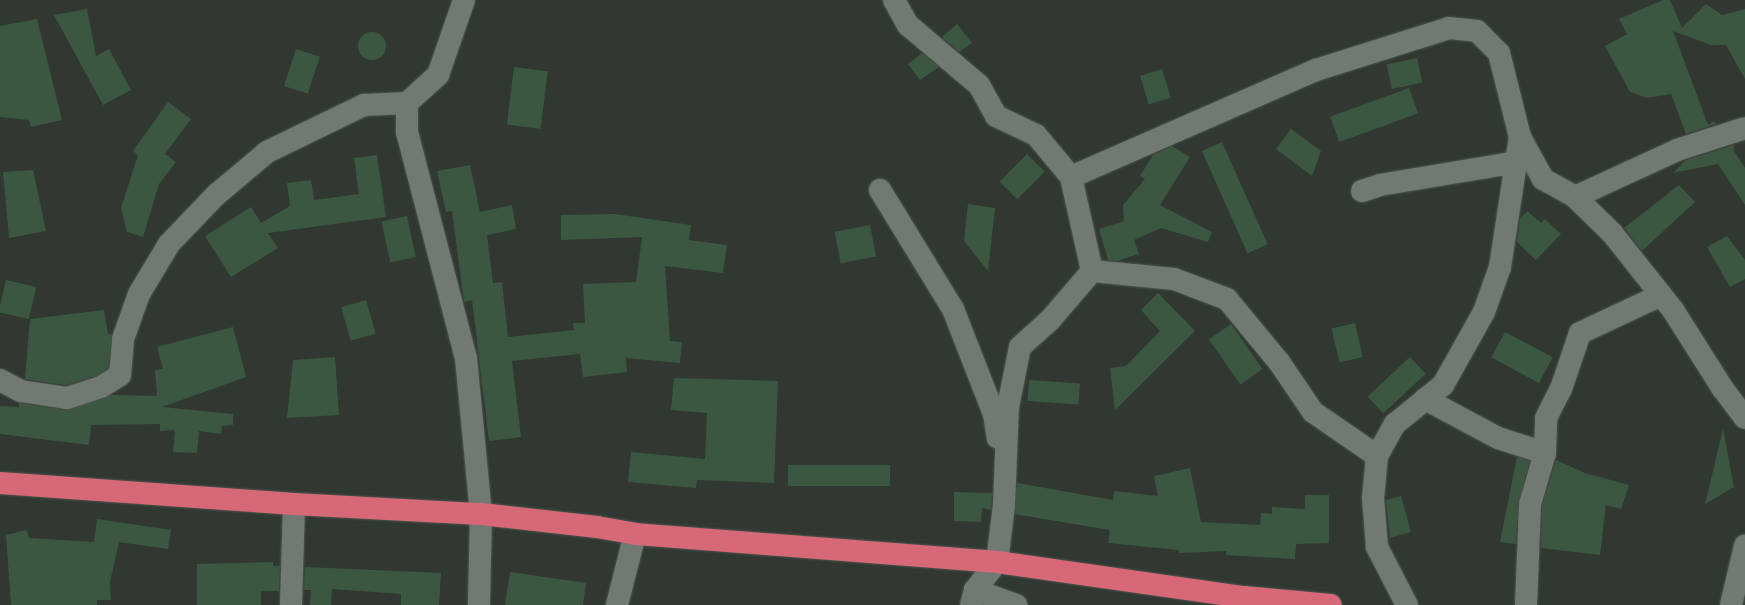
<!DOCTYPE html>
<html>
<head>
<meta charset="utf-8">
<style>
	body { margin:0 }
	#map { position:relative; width:1745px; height:605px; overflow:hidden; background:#303831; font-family:Quicksand,sans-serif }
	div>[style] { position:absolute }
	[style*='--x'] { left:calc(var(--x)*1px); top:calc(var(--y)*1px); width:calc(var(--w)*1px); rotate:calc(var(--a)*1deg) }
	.building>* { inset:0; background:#3c5741; transform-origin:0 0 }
	.round { border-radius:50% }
	.roads { filter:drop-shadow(0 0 1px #4e554f) drop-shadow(0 0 1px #4e554f) }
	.minor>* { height:22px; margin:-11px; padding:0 11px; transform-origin:11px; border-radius:11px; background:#707a72 }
	.trunk>* { height:22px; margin:-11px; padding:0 11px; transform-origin:11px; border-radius:11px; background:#d66877 }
	span { translate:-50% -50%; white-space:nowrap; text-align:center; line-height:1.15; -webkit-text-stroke:4px #262e27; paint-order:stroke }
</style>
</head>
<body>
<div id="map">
	<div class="building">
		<div style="clip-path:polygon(1663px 0,1670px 0,1682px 28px,1706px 4px,1722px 15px,1745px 9px,1745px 79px,1726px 45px,1711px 45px,1673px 31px,1708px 125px,1714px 121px,1716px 124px,1686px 134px,1671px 94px,1647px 98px,1630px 92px,1605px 46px,1627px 34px,1619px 19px)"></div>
		<div style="clip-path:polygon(87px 9px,96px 56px,109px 49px,131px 90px,103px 105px,54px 15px)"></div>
		<div style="clip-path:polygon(37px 19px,62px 120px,31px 127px,29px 120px,0 117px,0 26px)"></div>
		<div style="clip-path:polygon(957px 24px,972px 43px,959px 52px,942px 37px)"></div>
		<div class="round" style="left:358px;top:32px;width:28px;height:28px"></div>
		<div style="left:296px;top:49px;width:25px;height:39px;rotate:18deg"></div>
		<div style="clip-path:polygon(922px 53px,939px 67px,920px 80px,908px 64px)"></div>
		<div style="left:1417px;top:58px;width:25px;height:31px;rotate:78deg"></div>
		<div style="left:514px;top:67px;width:34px;height:58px;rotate:7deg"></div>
		<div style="left:1162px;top:69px;width:30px;height:23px;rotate:73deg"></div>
		<div style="left:1409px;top:88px;width:27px;height:84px;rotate:70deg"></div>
		<div style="clip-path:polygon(168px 102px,191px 119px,165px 154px,176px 162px,159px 184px,143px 237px,127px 232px,121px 208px,138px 155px,133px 151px)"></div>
		<div style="clip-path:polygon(1291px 129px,1321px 151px,1312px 176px,1276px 149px)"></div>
		<div style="left:1222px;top:142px;width:112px;height:22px;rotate:66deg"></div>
		<div style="clip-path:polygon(1734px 145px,1734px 151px,1745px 168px,1745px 205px,1718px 164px,1673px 173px,1686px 160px)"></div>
		<div style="clip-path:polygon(1172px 146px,1190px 157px,1160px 205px,1212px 232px,1208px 242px,1161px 228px,1134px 240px,1139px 254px,1117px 261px,1108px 260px,1099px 229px,1124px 221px,1123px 205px,1145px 179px,1140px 176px,1153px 155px)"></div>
		<div style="left:1027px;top:154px;width:25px;height:39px;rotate:45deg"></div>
		<div style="clip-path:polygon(377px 155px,386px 217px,268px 233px,278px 248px,231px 277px,205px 236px,251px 207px,261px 223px,290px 206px,287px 183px,311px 180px,314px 200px,359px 194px,354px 158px)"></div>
		<div style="clip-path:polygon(470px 165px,480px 212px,512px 205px,516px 229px,487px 235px,493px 283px,502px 282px,508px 337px,574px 330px,573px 323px,585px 323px,583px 284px,636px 282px,642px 237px,561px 240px,561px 215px,615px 214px,691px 225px,689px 240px,727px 245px,723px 273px,665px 266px,670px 341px,682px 342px,680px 363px,626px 358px,627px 372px,583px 377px,580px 354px,512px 361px,521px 437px,489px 441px,472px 300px,464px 302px,452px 211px,446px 212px,437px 171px)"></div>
		<div style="clip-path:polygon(33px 170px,46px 231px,9px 238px,3px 172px)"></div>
		<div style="clip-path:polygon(1679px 185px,1695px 202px,1642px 251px,1624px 228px)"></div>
		<div style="clip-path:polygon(968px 204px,995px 208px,988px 271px,964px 241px)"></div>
		<div style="clip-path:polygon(1527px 211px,1541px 223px,1545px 219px,1561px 234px,1536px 260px,1517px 242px,1520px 219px)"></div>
		<div style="left:407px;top:216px;width:42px;height:26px;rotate:78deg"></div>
		<div style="left:870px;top:225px;width:32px;height:36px;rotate:79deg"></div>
		<div style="clip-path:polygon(1727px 236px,1745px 260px,1745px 279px,1730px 287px,1707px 247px)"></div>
		<div style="left:6px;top:280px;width:31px;height:33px;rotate:13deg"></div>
		<div style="clip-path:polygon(1158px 293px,1195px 331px,1115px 410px,1110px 368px,1126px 366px,1160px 331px,1141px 310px)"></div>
		<div style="left:366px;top:300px;width:35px;height:26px;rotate:74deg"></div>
		<div style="clip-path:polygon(104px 310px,108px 334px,112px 334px,108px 368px,96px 376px,66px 385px,25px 379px,30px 319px)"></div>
		<div style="left:1355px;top:323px;width:35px;height:24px;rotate:77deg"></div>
		<div style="left:1231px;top:324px;width:55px;height:27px;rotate:55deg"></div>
		<div style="clip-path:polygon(233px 327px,246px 377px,162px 407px,233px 414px,233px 425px,222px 426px,221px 434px,199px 431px,197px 453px,173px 452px,175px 430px,160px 431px,160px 424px,91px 425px,89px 445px,0 434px,0 406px,19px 407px,19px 403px,65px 410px,112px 395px,157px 396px,155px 370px,163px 369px,157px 347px)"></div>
		<div style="left:1505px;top:332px;width:54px;height:29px;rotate:28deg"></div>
		<div style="clip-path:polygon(335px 357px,339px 415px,287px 418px,293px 360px)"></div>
		<div style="left:1410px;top:357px;width:23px;height:58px;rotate:47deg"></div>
		<div style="clip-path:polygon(674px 378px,778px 381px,774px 483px,697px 480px,696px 488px,628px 482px,631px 452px,705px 459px,707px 413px,671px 410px)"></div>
		<div style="left:1029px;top:380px;width:51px;height:21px;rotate:4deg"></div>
		<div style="clip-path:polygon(1723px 429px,1734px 487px,1705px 504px)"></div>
		<div style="clip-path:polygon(1517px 457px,1530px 461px,1518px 503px,1516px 544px,1500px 542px)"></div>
		<div style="clip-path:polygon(1556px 460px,1585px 473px,1629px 485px,1621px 509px,1606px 505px,1600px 555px,1541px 548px,1542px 506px)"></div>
		<div style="left:890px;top:465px;width:21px;height:102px;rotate:90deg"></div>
		<div style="clip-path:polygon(1190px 468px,1201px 522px,1260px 525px,1261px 513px,1272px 514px,1272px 507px,1305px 509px,1305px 495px,1329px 495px,1329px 543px,1296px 544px,1295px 559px,1226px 555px,1226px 551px,1179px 553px,1179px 550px,1108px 543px,1110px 530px,1015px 514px,1017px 483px,1113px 500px,1114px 491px,1158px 496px,1154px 476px)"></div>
		<div style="clip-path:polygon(954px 492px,992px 493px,991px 510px,982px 508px,981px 522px,954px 521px)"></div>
		<div style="clip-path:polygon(1401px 496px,1411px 532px,1390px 538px,1386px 500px)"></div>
		<div style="clip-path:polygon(97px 519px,171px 530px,168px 549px,119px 542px,110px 582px,111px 600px,97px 600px,97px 605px,11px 605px,6px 535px,27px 530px,29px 538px,94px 542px)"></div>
		<div style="clip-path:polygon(273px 562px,273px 566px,280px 566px,279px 591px,261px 591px,261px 605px,197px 605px,197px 564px)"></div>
		<div style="clip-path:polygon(305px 567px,441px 573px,439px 605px,401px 605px,401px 594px,332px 589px,331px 605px,310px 605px,311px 590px,304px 590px)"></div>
		<div style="clip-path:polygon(510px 572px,586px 583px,583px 605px,505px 605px)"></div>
	</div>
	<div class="roads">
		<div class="minor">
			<div style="--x:464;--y:0;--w:79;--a:109.1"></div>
			<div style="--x:438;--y:75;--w:42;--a:137.9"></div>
			<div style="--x:407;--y:103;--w:29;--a:90"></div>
			<div style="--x:407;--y:132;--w:234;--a:75.4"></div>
			<div style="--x:466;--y:358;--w:157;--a:84.5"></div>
			<div style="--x:481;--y:514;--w:91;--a:91.3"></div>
			<div style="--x:894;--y:0;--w:29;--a:61"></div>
			<div style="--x:908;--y:25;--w:93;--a:40.2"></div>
			<div style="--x:979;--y:85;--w:35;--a:61"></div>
			<div style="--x:996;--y:116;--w:44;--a:25.4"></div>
			<div style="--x:1036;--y:135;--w:55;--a:50.2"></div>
			<div style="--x:1071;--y:177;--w:96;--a:77.4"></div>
			<div style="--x:1071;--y:177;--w:267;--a:-23.6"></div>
			<div style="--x:1316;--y:70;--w:139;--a:-17.5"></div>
			<div style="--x:1449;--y:28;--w:28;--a:6"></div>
			<div style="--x:1477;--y:31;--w:31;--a:45"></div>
			<div style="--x:1499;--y:53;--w:87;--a:76"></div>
			<div style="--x:1520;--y:137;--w:48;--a:61.3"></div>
			<div style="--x:1543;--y:179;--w:37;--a:29"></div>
			<div style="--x:1575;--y:197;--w:52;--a:44.2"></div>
			<div style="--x:1612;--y:233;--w:98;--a:51.6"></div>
			<div style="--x:1673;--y:310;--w:93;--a:57.7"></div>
			<div style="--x:1723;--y:389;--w:36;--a:53"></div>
			<div style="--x:880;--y:190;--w:140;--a:58.5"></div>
			<div style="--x:953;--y:309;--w:113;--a:68.7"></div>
			<div style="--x:994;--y:414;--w:24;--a:81"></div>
			<div style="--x:1362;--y:191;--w:19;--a:-18"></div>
			<div style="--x:1380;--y:185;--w:151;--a:-9.5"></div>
			<div style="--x:1575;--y:197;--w:112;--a:-24.7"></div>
			<div style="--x:1677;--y:150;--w:71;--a:-17.9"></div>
			<div style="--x:1092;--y:271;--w:82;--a:5.6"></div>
			<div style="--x:1174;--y:279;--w:57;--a:20.7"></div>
			<div style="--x:1227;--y:299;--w:82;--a:50.5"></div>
			<div style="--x:1279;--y:362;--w:60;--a:55.8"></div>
			<div style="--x:1313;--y:412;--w:78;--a:34.5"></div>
			<div style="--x:1377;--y:456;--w:42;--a:95.4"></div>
			<div style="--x:1373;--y:498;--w:49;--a:85.3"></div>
			<div style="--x:1377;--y:547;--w:65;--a:62.7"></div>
			<div style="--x:0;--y:380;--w:24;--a:28"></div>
			<div style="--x:21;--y:391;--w:47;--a:8.7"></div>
			<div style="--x:67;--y:398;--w:36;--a:-18"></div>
			<div style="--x:101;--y:387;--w:22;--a:-32"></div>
			<div style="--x:120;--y:375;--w:36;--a:-85"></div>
			<div style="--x:123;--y:339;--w:48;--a:-70.4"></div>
			<div style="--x:139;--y:294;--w:58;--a:-59"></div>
			<div style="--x:169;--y:244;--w:68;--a:-46.2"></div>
			<div style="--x:216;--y:195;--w:67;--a:-40.1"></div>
			<div style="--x:267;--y:152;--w:108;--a:-25.9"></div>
			<div style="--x:364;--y:105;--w:43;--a:-2.7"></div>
			<div style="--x:1425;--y:399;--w:83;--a:28.1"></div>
			<div style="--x:1498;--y:438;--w:49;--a:17.7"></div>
			<div style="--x:1377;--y:456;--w:37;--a:-61"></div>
			<div style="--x:1395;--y:424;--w:62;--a:-39.1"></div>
			<div style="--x:1443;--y:385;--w:84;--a:-60.7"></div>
			<div style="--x:1484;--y:312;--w:48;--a:-70.4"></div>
			<div style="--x:1500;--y:267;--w:132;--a:-81.3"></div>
			<div style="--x:975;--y:590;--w:44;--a:20.1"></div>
			<div style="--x:291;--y:605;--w:101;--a:-88.3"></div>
			<div style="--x:617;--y:605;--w:73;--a:-75.8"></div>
			<div style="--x:971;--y:605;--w:16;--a:-75"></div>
			<div style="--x:975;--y:590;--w:36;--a:-52"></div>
			<div style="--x:997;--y:562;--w:57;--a:-83"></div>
			<div style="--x:1004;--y:505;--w:98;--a:-87.7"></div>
			<div style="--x:1008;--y:407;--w:61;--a:-78.7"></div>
			<div style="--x:1020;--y:347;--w:40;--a:-42"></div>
			<div style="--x:1050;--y:320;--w:65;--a:-49.4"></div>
			<div style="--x:1526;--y:605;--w:101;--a:-87.7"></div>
			<div style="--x:1530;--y:504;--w:53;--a:-73.6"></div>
			<div style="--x:1545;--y:453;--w:35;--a:-88"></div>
			<div style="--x:1546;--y:418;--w:33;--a:-63"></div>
			<div style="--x:1561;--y:389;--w:59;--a:-71.3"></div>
			<div style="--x:1580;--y:333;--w:89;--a:-25.1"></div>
			<div style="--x:1731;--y:605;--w:61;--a:-76.7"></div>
		</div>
		<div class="trunk">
			<div style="--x:0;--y:483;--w:295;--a:4.1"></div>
			<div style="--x:294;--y:504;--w:187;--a:3.1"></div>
			<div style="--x:481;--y:514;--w:117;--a:6.4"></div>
			<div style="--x:597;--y:527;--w:39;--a:10"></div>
			<div style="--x:635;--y:534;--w:363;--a:4.4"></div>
			<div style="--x:997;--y:562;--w:249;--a:8.1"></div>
			<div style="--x:1244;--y:597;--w:87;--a:5.3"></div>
		</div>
	</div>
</div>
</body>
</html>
